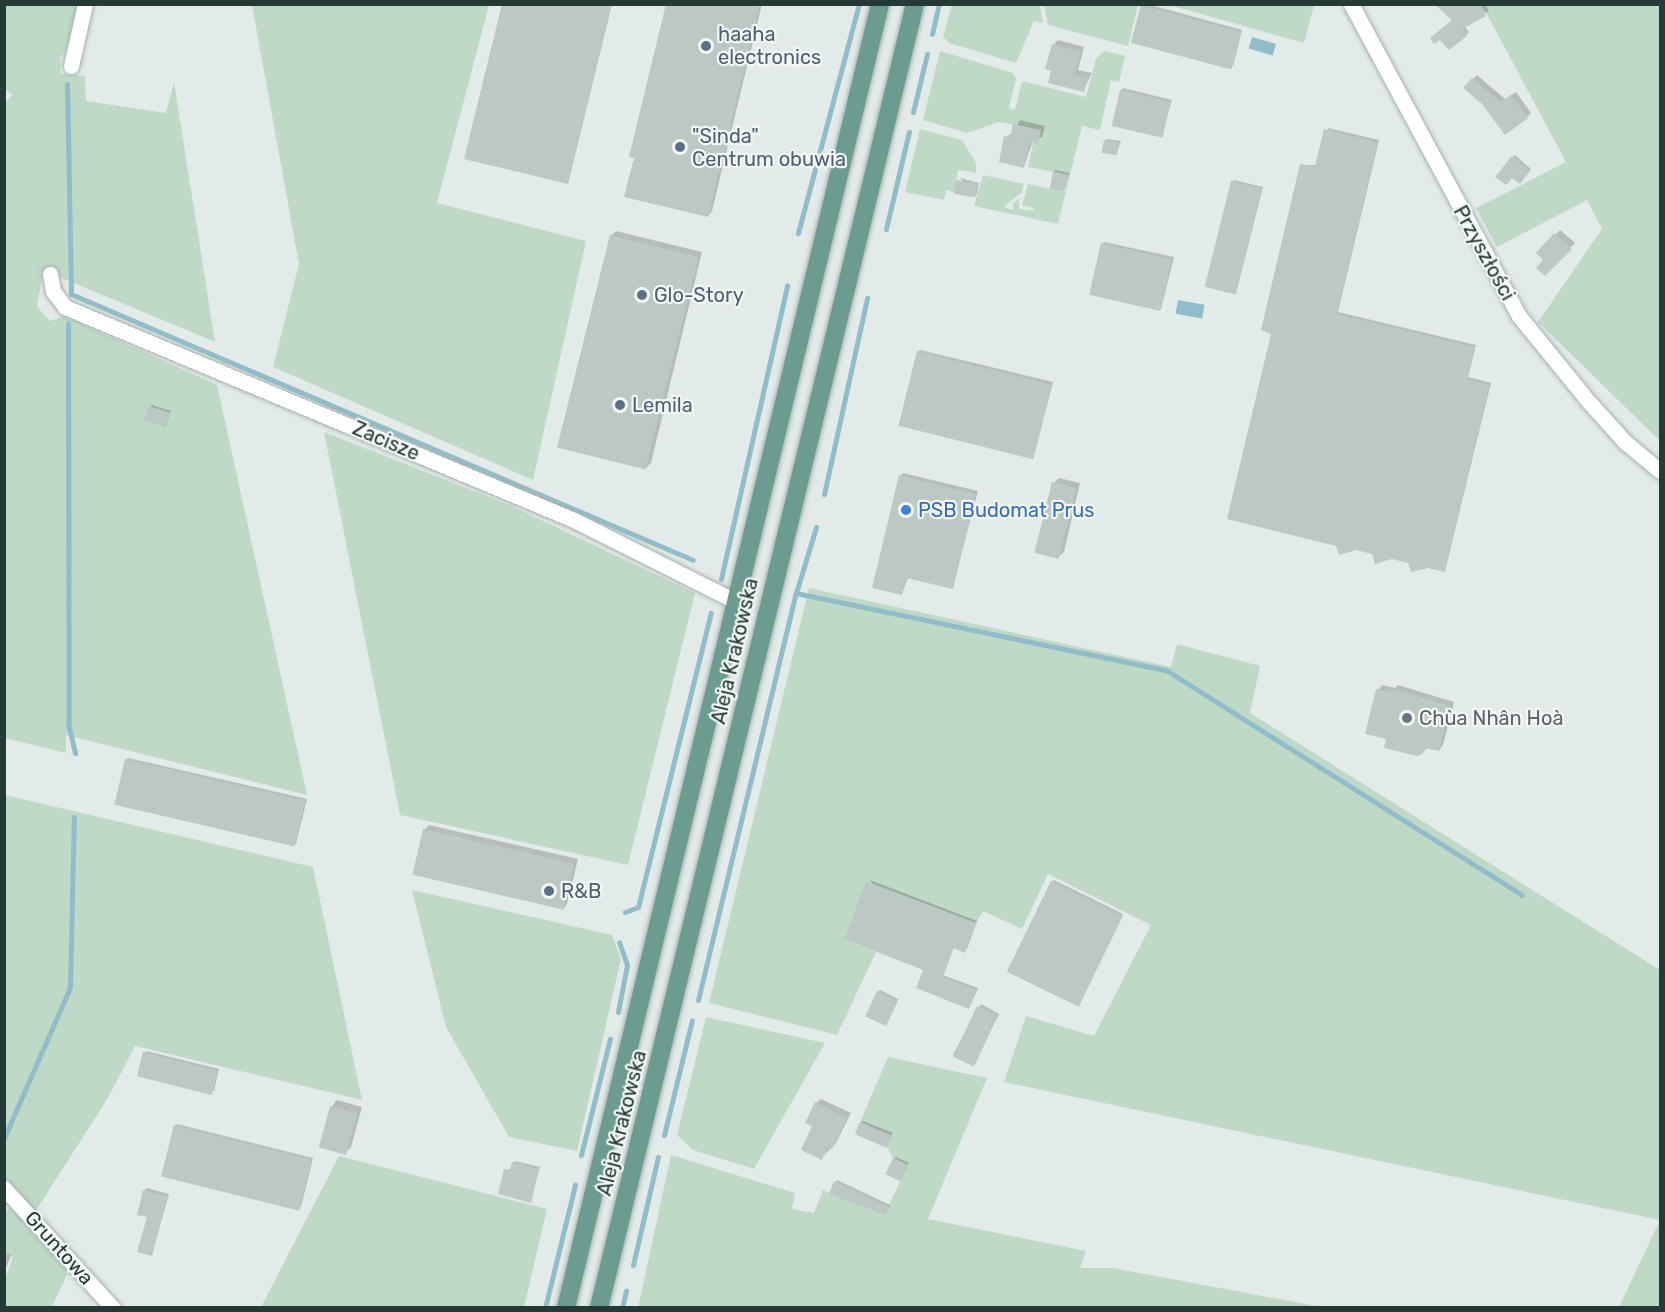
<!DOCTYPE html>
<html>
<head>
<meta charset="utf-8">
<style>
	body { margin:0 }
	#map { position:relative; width:1665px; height:1312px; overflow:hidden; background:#e3ebe8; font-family:Rubik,sans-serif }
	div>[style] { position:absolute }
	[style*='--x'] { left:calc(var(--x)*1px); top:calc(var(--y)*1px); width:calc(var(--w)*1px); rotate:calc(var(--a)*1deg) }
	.green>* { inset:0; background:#bedac7 }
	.water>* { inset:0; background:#91bdca; transform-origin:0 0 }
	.shadow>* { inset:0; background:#0003; transform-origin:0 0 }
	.stream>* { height:5px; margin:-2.5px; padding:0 2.5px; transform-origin:2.5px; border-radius:2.5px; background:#91bdca }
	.building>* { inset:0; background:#bbc8c4; transform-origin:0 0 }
	.roads { filter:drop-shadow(0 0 2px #a6b2af) drop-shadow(0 0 2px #a6b2af) }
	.minor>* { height:15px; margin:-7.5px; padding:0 7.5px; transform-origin:7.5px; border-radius:7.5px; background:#fff }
	.primary>* { height:18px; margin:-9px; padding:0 9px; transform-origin:9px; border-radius:9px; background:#6c9b92 }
	.dots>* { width:16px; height:16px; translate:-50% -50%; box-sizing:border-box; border:3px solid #f3f8f6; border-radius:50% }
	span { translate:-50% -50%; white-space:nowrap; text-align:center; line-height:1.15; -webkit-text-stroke:4.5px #f3f8f6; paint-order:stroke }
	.service-label { font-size:20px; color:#4e5e75 }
	.left { translate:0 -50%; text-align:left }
	.street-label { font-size:20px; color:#253a36 }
	.shop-label { font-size:20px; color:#366cbe }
	.worship-label { font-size:20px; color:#5b616d }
	.frame { position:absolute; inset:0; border:6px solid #253a36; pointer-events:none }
</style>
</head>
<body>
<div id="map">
	<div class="green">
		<div style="clip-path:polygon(952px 4px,1040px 5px,1043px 23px,1034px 21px,1016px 63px,949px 43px,943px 37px)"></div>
		<div style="clip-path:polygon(4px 5px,78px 5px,68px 47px,60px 58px,61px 74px,85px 76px,86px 101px,166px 113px,174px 82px,215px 342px,43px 270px,37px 307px,50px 321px,64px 316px,217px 385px,307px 795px,66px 735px,66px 753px,5px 738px,4px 104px,12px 95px,5px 89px)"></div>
		<div style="clip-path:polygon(252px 5px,489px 5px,437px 203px,586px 241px,533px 480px,273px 367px,299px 264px)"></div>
		<div style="clip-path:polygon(1044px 5px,1044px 4px,1138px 5px,1128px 46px,1048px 25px)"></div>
		<div style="clip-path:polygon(1169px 5px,1314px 5px,1304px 43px)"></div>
		<div style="clip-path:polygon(1482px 5px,1660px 5px,1660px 441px,1538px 322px,1602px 229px,1587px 200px,1497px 247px,1476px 208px,1566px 162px)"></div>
		<div style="clip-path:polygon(940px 51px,1013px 73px,1016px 79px,1009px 108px,1015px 110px,1022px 81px,1086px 97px,1096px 58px,1105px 51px,1125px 56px,1119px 82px,1111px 80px,1100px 130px,1082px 126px,1058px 224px,974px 206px,983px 175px,1024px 184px,1022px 192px,1004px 207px,1013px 210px,1013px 203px,1019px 198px,1019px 209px,1033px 211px,1034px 208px,1022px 205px,1028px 184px,1065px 192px,1068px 175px,1028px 167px,1033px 143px,1038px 143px,1041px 130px,999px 122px,967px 133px,923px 120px)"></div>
		<div style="clip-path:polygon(920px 129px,962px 140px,976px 163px,976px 173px,958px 170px,954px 192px,946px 190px,944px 200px,905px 192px)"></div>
		<div style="clip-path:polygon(324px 432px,509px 505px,695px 593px,628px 865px,400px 815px)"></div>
		<div style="clip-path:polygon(809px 588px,1171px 667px,1177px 644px,1260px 666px,1250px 713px,1660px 970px,1660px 1307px,1619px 1307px,1660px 1220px,1004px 1082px,1026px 1016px,1094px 1036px,1151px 925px,1048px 874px,1022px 929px,983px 911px,976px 923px,866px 882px,844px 939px,876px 952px,837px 1035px,709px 1003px)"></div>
		<div style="clip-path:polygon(5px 795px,313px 867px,362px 1100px,135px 1046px,108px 1098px,35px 1212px,5px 1181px)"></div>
		<div style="clip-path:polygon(412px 890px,612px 935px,621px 959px,577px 1151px,509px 1137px,446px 1027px)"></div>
		<div style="clip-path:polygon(706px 1017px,825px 1043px,754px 1169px,693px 1150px,677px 1135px)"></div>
		<div style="clip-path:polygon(888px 1057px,987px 1078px,928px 1219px,1086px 1251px,1080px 1268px,1113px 1268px,1322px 1307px,638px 1308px,671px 1155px,795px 1193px,792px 1209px,814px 1213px,823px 1190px,871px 1210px,886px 1211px,908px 1165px,893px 1158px,887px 1147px,892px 1135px,860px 1122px)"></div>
		<div style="clip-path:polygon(339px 1156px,547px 1209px,524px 1307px,261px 1307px)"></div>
		<div style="clip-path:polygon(9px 1208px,30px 1222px,69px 1270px,52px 1307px,5px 1307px,5px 1279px,13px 1257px,5px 1253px,5px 1213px)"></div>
	</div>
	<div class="water">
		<div style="left:1252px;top:37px;width:25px;height:12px;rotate:16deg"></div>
		<div style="left:1178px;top:300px;width:27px;height:14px;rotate:10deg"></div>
	</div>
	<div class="shadow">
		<div style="clip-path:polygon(503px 4px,612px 4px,568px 183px)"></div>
		<div style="clip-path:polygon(668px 4px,762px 4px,712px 211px,708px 216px,636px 157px)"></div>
		<div style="clip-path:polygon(1147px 4px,1242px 30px,1233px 66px,1143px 6px)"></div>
		<div style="clip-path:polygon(1436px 4px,1485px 4px,1489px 11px,1464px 26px,1469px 32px,1466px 35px)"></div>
		<div style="clip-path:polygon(1058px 40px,1084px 47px,1078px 70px,1092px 73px,1083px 90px,1053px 70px,1053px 45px)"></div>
		<div style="clip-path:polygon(1477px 75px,1505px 99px,1516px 92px,1531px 113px,1527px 117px,1483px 103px,1465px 87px)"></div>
		<div style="clip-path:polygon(1123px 88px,1172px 100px,1161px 136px,1121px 90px)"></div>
		<div style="clip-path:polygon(1020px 120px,1045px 126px,1042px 137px,1033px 141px,1024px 166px,1006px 137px,1013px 133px)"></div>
		<div style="clip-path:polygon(1328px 128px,1379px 140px,1338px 312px,1476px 345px,1468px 377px,1491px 383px,1445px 570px,1409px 561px,1273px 333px,1302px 165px,1317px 165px)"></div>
		<div style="clip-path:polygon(1107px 139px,1121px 141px,1116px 155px,1105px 141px)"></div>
		<div style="clip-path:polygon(1515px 155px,1531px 169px,1520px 182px,1512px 176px,1498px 177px)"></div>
		<div style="clip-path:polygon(1056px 170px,1069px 173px,1064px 191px,1054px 172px)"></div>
		<div style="clip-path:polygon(960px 178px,979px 183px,977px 194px,975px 196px)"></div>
		<div style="clip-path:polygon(1234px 180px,1263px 187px,1236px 293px,1232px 182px)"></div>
		<div style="clip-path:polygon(1560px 230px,1575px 243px,1545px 274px,1545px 260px,1538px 253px)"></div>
		<div style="clip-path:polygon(616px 231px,702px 252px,651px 463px,646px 468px,611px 236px)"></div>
		<div style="clip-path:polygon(1104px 242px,1174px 257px,1161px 309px,1102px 244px)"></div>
		<div style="clip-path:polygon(920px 350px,1053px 382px,1034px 455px,918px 352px)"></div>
		<div style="clip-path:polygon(152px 405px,171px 411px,166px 425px,150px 407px)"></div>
		<div style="clip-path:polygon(903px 473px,978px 491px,952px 588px,908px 577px,902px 594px,900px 476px)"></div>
		<div style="clip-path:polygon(1059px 478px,1080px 483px,1064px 552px,1059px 556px,1054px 483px)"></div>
		<div style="clip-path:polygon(1382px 685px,1395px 688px,1398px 685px,1454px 702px,1443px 745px,1439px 750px,1428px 747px,1422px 753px,1388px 737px,1378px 690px)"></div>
		<div style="clip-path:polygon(128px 758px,307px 799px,296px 844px,126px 760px)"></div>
		<div style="clip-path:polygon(429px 825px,578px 859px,567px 904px,563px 909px,424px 830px)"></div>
		<div style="clip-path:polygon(870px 880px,977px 921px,967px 949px,954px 947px,943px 975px,978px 988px,969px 1007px,925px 969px)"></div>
		<div style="clip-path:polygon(1054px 880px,1123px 914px,1076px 1001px,1052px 882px)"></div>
		<div style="clip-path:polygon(880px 990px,898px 999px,888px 1021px,878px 992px)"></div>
		<div style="left:981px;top:1004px;width:21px;height:58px;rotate:29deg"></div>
		<div style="clip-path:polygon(146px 1051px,219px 1069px,214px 1091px,144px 1053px)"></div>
		<div style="clip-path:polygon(821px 1099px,851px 1113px,836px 1143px,821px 1158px,814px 1125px,816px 1103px)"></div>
		<div style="clip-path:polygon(337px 1100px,362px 1107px,351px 1147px,345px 1153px,321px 1146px,332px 1106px)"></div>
		<div style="clip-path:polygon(863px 1121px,893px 1133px,888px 1143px,861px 1123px)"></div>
		<div style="clip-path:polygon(177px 1124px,313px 1158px,301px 1207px,175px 1126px)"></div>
		<div style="clip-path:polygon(896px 1157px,909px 1163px,902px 1177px,894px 1159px)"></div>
		<div style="clip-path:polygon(515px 1161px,540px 1167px,530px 1201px,505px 1170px,512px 1169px)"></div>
		<div style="clip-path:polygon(837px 1180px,890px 1205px,887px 1211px,836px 1182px)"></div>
		<div style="clip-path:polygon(147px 1188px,169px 1194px,152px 1254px,145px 1190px)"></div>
		<div style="clip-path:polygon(4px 1253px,11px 1255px,4px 1273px)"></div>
	</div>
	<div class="stream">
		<div style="--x:932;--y:34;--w:31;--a:-77"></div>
		<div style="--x:67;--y:84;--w:210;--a:88.9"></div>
		<div style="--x:71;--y:294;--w:676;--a:23.15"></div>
		<div style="--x:913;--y:112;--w:60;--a:-76.4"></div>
		<div style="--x:886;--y:229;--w:100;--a:-76.7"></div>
		<div style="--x:798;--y:233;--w:237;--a:-75.1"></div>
		<div style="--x:68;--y:323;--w:404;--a:89.9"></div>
		<div style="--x:69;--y:727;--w:27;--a:77"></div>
		<div style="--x:824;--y:494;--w:201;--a:-77.6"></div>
		<div style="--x:721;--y:579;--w:301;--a:-77.3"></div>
		<div style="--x:796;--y:593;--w:378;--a:11.8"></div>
		<div style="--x:1166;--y:670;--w:421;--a:32.3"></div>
		<div style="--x:625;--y:912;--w:14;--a:-21"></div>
		<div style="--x:638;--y:907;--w:303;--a:-76.1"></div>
		<div style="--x:698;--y:1000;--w:419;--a:-76.5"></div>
		<div style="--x:796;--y:593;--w:69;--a:-73.1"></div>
		<div style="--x:618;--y:1012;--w:48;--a:-79.2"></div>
		<div style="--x:627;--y:965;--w:24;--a:-109"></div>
		<div style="--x:664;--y:1135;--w:118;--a:-76.3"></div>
		<div style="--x:4;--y:1138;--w:164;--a:-66.3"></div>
		<div style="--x:70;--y:988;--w:171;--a:-88.7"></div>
		<div style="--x:581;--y:1155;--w:120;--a:-76"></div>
		<div style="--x:633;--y:1265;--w:111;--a:-77"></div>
		<div style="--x:545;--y:1308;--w:127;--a:-76.3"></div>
		<div style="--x:622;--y:1308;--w:18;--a:-77"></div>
	</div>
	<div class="building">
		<div style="clip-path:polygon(502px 4px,612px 4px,568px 184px,464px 159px)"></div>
		<div style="clip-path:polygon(666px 4px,760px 4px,708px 217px,624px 197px,634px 158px,629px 157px)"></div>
		<div style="clip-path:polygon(1434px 4px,1480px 4px,1486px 16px,1462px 29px,1467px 36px,1449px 50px,1440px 40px,1434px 44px,1430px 38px,1452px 20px)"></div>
		<div style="left:1141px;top:5px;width:104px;height:39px;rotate:15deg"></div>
		<div style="clip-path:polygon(1052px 44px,1081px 52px,1074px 75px,1088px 78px,1084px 92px,1048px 83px,1051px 71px,1045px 69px)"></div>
		<div style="clip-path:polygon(1472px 78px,1500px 102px,1511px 95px,1528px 118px,1505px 135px,1482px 104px,1463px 88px)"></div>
		<div style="left:1120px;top:90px;width:52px;height:37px;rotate:13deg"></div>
		<div style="clip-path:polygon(1013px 124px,1041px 130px,1038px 144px,1030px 142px,1024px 168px,999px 162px,1004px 136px,1010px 138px)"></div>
		<div style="clip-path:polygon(1324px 129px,1378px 142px,1337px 314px,1475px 347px,1467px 379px,1490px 385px,1445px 572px,1428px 568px,1411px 572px,1408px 563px,1392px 559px,1375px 564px,1372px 554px,1356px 550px,1339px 555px,1336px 546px,1227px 519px,1271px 334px,1261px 330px,1300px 164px,1315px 166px)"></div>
		<div style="left:1104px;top:140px;width:15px;height:13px;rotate:11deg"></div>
		<div style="clip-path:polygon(1512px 156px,1530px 171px,1520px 184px,1512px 178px,1506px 185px,1495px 177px)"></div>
		<div style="left:1053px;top:172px;width:15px;height:17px;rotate:11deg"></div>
		<div style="left:956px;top:180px;width:22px;height:14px;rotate:10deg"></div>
		<div style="left:1231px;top:181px;width:32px;height:109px;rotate:14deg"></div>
		<div style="clip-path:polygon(1554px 233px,1572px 249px,1545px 276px,1536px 268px,1543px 260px,1536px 253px)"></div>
		<div style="left:610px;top:235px;width:91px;height:219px;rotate:14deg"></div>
		<div style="left:1101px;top:243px;width:73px;height:53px;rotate:13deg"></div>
		<div style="left:917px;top:351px;width:139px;height:77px;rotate:14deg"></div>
		<div style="left:149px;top:406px;width:22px;height:15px;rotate:18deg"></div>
		<div style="clip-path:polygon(899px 475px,976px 494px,953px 589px,906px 578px,902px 595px,872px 588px)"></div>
		<div style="left:1052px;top:482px;width:25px;height:73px;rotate:14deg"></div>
		<div style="clip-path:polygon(1376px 689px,1391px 692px,1392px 689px,1450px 706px,1439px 751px,1424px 748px,1423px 754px,1417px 756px,1384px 748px,1386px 739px,1365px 734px)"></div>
		<div style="left:125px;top:759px;width:185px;height:47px;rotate:13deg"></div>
		<div style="left:423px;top:829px;width:155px;height:47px;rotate:13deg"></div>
		<div style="clip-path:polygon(866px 881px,976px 923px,965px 953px,953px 948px,943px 977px,977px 990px,969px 1009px,916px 988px,923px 970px,844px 939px)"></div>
		<div style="left:1051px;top:881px;width:80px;height:101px;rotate:26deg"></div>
		<div style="left:877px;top:991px;width:23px;height:28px;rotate:25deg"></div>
		<div style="left:977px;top:1006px;width:23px;height:56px;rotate:25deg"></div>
		<div style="left:143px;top:1052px;width:77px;height:25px;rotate:14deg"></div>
		<div style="clip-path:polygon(815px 1102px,847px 1118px,832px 1149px,827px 1148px,822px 1160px,801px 1150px,812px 1126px,805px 1123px)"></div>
		<div style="left:330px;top:1106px;width:28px;height:43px;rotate:15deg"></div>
		<div style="left:860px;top:1122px;width:35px;height:13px;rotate:24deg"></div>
		<div style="left:174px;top:1125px;width:142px;height:53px;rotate:14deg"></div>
		<div style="left:893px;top:1158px;width:17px;height:18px;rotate:25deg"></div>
		<div style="clip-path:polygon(512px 1162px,539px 1169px,531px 1203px,498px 1194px,504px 1169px,510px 1171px)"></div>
		<div style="clip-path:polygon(834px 1181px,889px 1207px,885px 1215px,829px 1194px)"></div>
		<div style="clip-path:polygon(143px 1190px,168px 1196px,152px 1256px,137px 1252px,147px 1217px,137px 1215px)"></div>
	</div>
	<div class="roads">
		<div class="minor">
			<div style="--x:1351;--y:4;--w:354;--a:61.7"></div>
			<div style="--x:1519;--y:316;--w:111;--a:50.9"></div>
			<div style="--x:1589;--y:402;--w:54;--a:48"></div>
			<div style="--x:1625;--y:442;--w:45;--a:39.6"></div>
			<div style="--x:71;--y:66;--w:64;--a:-77.3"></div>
			<div style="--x:50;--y:274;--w:17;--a:80"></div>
			<div style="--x:53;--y:291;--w:20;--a:53"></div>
			<div style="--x:65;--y:307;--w:552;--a:22.71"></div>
			<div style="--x:574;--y:520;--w:180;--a:26.7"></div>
			<div style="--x:4;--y:1188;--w:162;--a:47.8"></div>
		</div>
		<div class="primary">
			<div style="--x:566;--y:1308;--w:1341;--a:-76.46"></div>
			<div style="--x:599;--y:1308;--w:1342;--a:-76.38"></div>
		</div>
	</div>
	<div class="dots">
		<div style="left:706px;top:46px;background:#5c6f8a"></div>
		<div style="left:680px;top:147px;background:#5c6f8a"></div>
		<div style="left:642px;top:295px;background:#5c6f8a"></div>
		<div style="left:620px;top:405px;background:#5c6f8a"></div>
		<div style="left:906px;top:510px;background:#3f7fe0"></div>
		<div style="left:1407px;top:718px;background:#6b7280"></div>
		<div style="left:549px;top:891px;background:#5c6f8a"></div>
	</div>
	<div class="service-label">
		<span class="left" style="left:718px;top:46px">haaha<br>electronics</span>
		<span class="left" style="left:692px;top:148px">"Sinda"<br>Centrum obuwia</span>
		<span class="left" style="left:654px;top:295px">Glo-Story</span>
		<span class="left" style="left:632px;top:405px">Lemila</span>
		<span class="left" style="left:561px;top:891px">R&amp;B</span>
	</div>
	<div class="street-label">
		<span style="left:1484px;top:253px;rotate:61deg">Przyszłości</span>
		<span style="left:386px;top:441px;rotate:23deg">Zacisze</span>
		<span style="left:735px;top:651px;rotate:-77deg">Aleja Krakowska</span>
		<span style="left:622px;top:1123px;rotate:-76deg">Aleja Krakowska</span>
		<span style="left:59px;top:1248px;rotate:48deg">Gruntowa</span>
	</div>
	<div class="shop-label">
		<span class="left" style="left:918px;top:510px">PSB Budomat Prus</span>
	</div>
	<div class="worship-label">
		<span class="left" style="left:1419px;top:718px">Chùa Nhân Hoà</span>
	</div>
	<div class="frame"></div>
</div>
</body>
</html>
